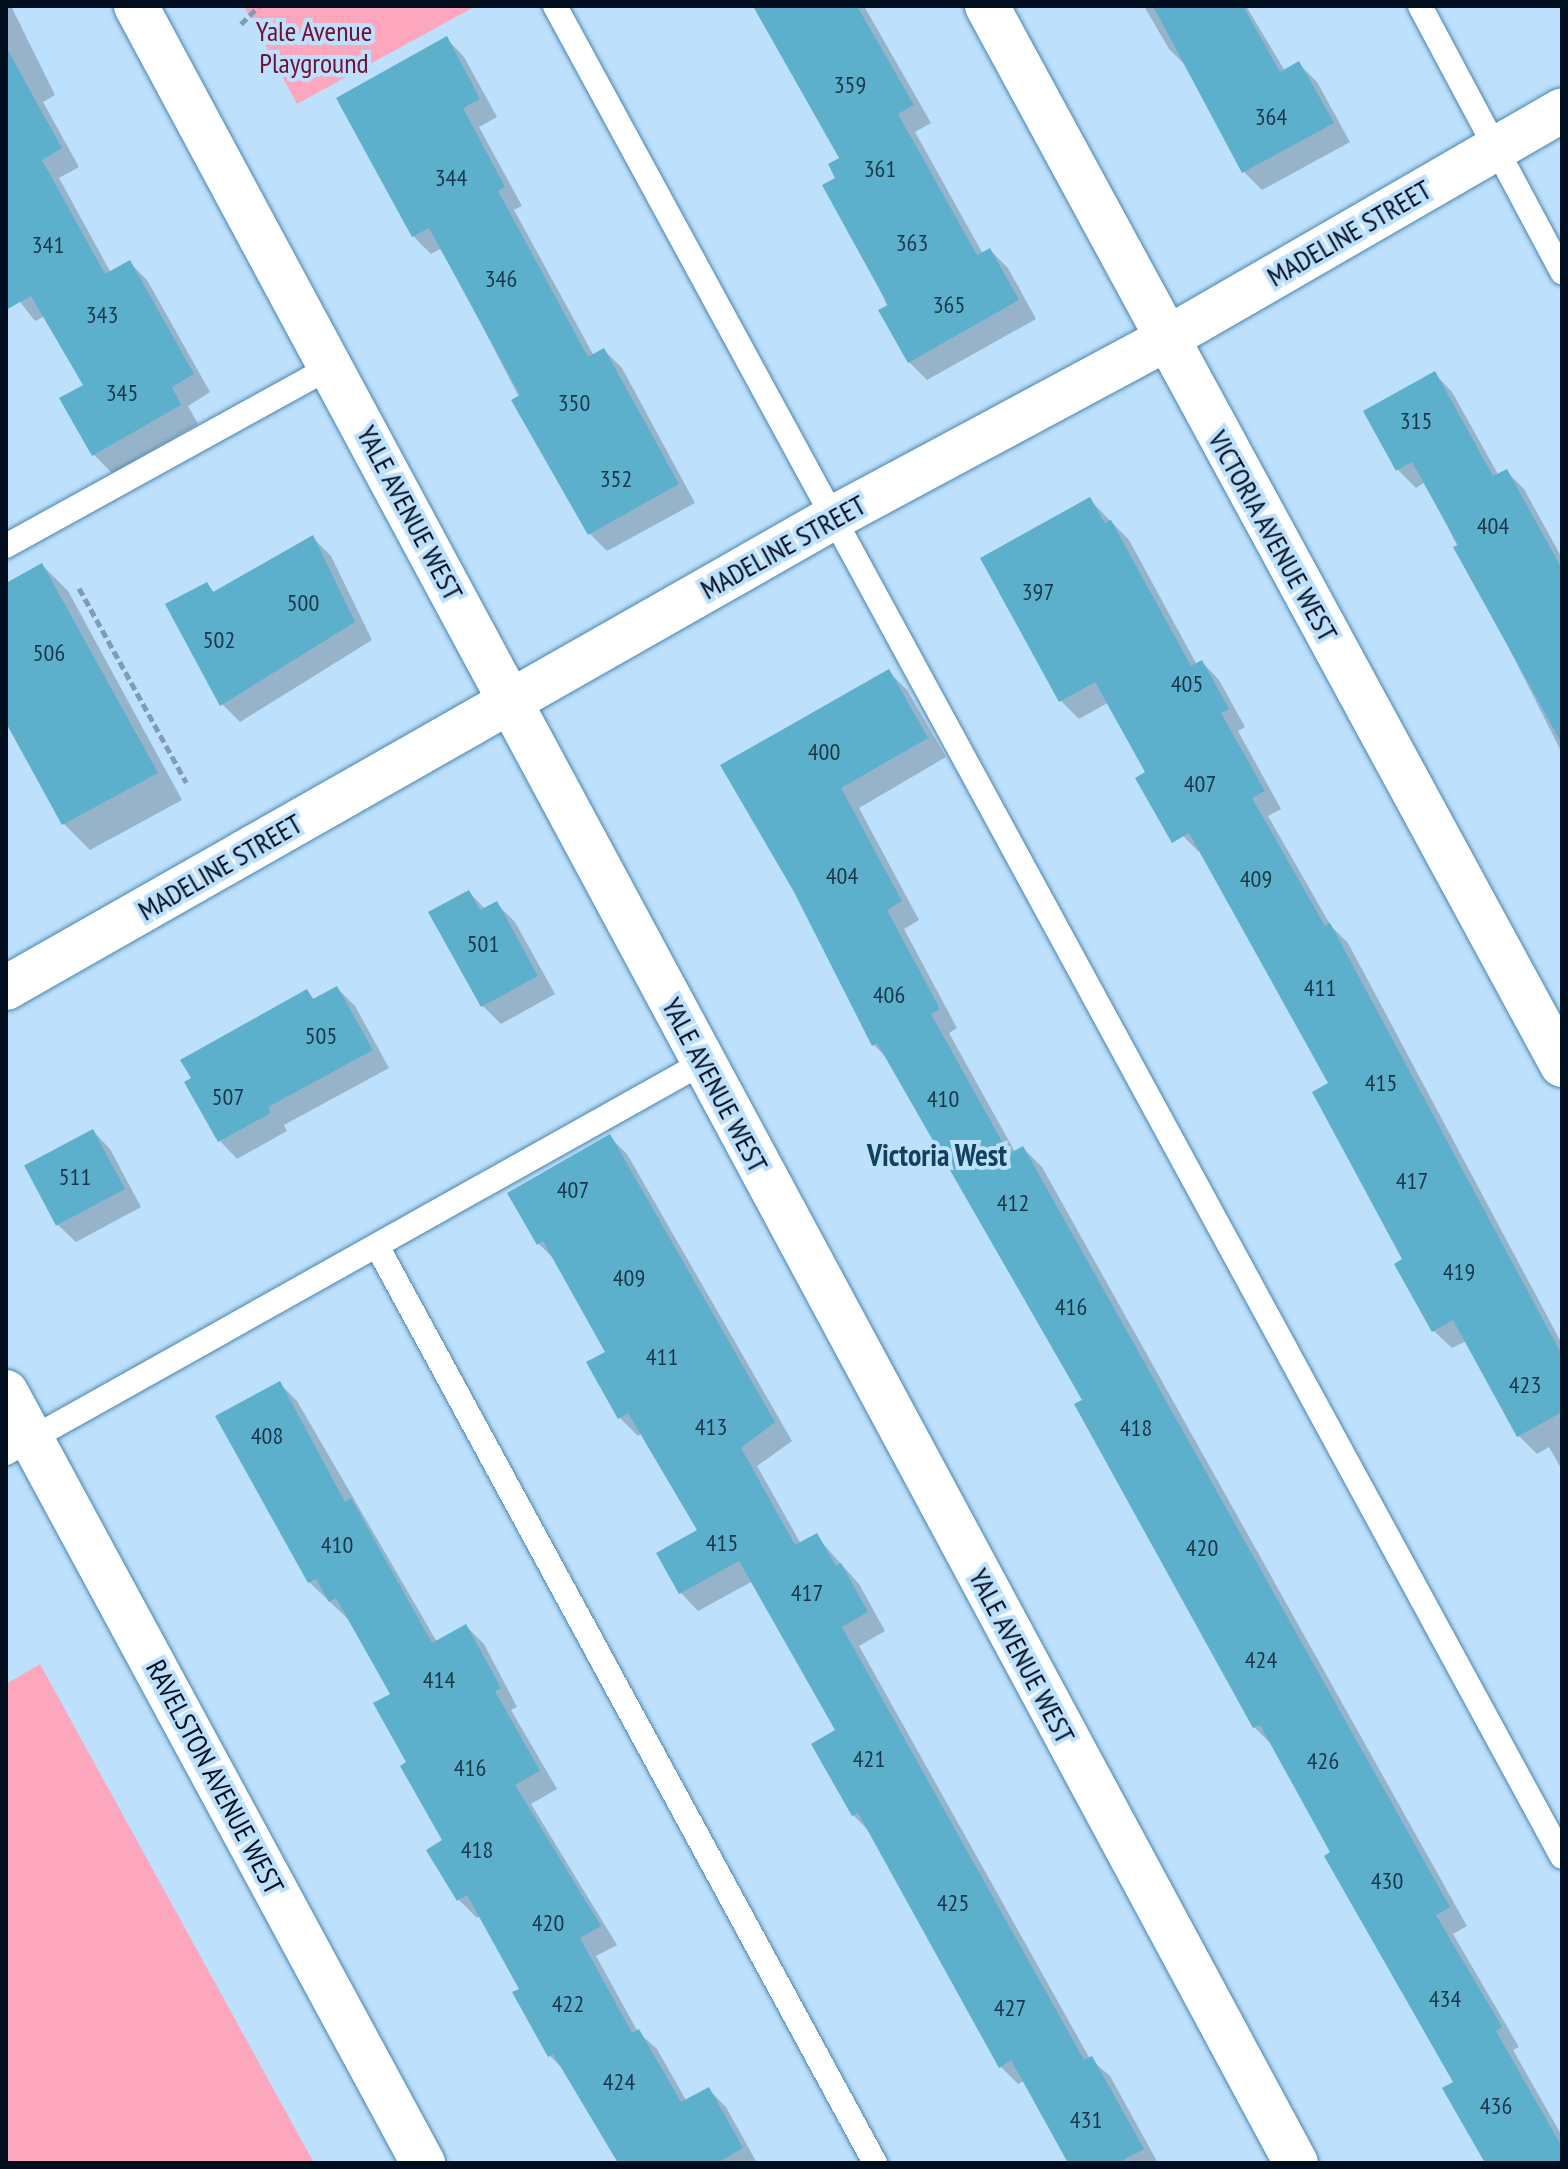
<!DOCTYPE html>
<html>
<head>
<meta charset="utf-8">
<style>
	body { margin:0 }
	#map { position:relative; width:1568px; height:2169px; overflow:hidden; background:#bde0fc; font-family:"PT Sans Narrow",sans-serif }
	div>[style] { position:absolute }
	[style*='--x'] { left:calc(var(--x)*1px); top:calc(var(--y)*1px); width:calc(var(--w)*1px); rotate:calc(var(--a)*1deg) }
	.green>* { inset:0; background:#fda7bf }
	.shadow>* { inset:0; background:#0003 }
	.building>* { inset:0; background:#5db0cc; transform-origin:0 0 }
	.path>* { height:5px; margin-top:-2.5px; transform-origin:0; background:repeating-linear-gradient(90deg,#809cb4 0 8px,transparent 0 12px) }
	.roads { filter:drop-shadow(0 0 2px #4984ae) drop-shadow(0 0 2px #4984ae) }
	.lane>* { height:24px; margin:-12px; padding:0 12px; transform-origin:12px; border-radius:12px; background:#fff }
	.street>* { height:44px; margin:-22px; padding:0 22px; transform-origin:22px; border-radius:22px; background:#fff }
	span { translate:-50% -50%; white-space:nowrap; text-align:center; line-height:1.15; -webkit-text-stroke:8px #bde0fc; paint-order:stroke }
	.number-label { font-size:24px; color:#173649 }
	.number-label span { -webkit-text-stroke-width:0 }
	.park-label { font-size:28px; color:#700f38 }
	.street-label { font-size:28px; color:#000d1d }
	.neighbourhood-label { font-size:30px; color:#12405f; font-weight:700 }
	.frame { position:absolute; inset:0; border:8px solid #000d1d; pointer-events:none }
</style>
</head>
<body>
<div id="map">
	<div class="green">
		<div style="clip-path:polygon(244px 6px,476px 6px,297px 104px)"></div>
		<div style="clip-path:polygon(40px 1664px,314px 2163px,6px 2163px,6px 1684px)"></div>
	</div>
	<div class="shadow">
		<div style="clip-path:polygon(6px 6px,11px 6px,55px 95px,43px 102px,79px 167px,59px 178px,111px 273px,129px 262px,147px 280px,210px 392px,188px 406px,198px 424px,112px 473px,94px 455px,85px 386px,45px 316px,35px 321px,6px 284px)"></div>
		<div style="clip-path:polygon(753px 6px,864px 6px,931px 123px,915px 132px,983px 254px,990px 250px,1008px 268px,1036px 319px,927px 380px,909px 362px,837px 179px,842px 159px)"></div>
		<div style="clip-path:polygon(1144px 6px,1246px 6px,1285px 71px,1299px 64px,1317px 82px,1350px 142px,1262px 190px,1244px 172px,1188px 68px,1169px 49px)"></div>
		<div style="clip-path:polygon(447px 39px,464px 57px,497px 117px,479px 127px,522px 206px,514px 210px,594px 356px,604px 350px,622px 368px,695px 503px,607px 551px,589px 533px,442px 248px,431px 254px,413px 236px)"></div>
		<div style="clip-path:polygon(1435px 374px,1452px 392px,1499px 476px,1506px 471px,1524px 489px,1562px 558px,1562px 753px,1425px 482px,1416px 488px,1398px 470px)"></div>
		<div style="clip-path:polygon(1089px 499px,1129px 540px,1197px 665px,1202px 662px,1219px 680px,1245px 727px,1238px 731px,1281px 809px,1268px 816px,1331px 926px,1348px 943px,1562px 1344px,1562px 1470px,1549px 1447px,1537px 1454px,1519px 1436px,1466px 1341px,1452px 1348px,1434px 1331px,1330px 1084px,1199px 847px,1199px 852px,1184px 837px,1109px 702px,1079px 719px,1061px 701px)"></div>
		<div style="clip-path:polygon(313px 538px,331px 556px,372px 640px,240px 722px,222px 704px,206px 584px,215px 593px)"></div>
		<div style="clip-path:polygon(42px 565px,68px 591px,182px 800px,90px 850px,64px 824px,6px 719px,6px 585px)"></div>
		<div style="clip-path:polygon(889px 672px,907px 690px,946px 757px,859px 808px,919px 920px,904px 929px,957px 1028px,949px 1033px,1015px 1152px,1023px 1148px,1042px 1167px,1467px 1926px,1453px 1934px,1519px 2047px,1513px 2050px,1562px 2136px,1562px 2163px,1487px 2163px,1456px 2083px,1333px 1853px,1274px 1747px,1254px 1727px,1084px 1400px,889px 1060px,874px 1045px,796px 891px)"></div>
		<div style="clip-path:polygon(469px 892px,486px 910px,497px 904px,515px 922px,555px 994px,501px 1024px,483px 1006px,431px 913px)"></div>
		<div style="clip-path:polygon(337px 988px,355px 1006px,389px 1068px,284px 1125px,287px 1131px,237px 1159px,220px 1141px,307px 992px,315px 1000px)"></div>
		<div style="clip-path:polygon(93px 1131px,110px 1149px,141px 1207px,76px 1242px,58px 1225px)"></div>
		<div style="clip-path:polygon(609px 1136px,627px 1154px,792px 1441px,757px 1466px,801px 1544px,816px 1536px,859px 1584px,885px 1631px,859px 1646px,1090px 2059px,1110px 2076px,1158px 2163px,1070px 2163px,1024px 2081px,1018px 2084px,1000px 2066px,871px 1833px,853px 1815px,838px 1730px,753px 1581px,698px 1611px,681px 1593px,658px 1553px,699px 1530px,642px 1433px,638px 1436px,620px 1418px,608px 1353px,556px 1261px,538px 1243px)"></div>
		<div style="clip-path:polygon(279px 1383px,297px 1401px,437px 1642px,466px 1626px,484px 1644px,517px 1707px,511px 1710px,557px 1789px,531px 1804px,617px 1945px,596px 1956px,638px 2032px,657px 2049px,687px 2102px,708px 2089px,726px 2107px,757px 2163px,619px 2163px,565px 2071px,549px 2055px,522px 1990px,480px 1915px,477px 1918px,459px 1900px,445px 1841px,408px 1763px,392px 1694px,348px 1619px,309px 1582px)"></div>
	</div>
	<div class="building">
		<div style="clip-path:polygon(753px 6px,857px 6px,914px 105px,898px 114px,977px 255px,990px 248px,1019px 300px,908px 363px,878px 310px,888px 305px,822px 185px,835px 178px,828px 164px,839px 158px)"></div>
		<div style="clip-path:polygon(1153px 6px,1243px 6px,1280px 72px,1299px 61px,1334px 123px,1242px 173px)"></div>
		<div style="clip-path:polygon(447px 36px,480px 99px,463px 108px,505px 187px,498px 191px,588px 357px,604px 348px,679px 484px,588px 535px,511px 400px,520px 395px,429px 228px,412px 237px,336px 98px)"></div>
		<div style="clip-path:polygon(6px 47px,62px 148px,42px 160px,105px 274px,130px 260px,194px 374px,172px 387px,181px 405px,92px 456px,59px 398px,83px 385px,31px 296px,6px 310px)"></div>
		<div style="clip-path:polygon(1435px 371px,1493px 476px,1507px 469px,1562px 569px,1562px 744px,1453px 547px,1458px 545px,1412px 462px,1396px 471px,1363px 411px)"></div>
		<div style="clip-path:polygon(1090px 497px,1105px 523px,1111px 520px,1191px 666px,1202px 660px,1229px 709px,1221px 713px,1265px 791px,1252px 798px,1325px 926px,1330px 923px,1562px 1355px,1562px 1412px,1517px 1437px,1453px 1320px,1432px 1332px,1394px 1264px,1402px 1259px,1312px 1092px,1328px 1083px,1189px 833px,1172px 843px,1135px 778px,1145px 772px,1095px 682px,1059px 702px,980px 558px)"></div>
		<div style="clip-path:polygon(313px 535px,355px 622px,220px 706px,165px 604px,207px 582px,213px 592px)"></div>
		<div style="clip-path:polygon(42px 563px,158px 773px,62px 825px,6px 723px,6px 583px)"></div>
		<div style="clip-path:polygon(889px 669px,928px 738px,841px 788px,902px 901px,887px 910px,940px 1009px,931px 1014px,1009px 1154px,1023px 1146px,1450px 1907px,1436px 1915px,1502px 2027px,1496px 2031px,1562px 2147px,1562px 2163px,1485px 2163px,1442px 2088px,1453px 2082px,1324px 1856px,1330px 1852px,1260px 1725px,1253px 1728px,1074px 1404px,1082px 1400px,877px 1043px,872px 1046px,794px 892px,720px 765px)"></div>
		<div style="clip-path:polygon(469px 890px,480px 910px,497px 901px,538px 976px,481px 1007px,428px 912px)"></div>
		<div style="clip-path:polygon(337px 986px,373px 1050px,268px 1107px,271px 1113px,218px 1142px,184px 1082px,191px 1078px,180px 1060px,307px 989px,313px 999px)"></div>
		<div style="left:93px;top:1129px;width:68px;height:78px;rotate:62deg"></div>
		<div style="clip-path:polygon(610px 1134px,775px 1422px,741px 1448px,795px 1545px,817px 1533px,836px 1566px,841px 1563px,868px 1612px,842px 1627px,1084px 2060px,1092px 2056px,1144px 2149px,1118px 2163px,1068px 2163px,1011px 2060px,999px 2068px,858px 1813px,852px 1816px,811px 1744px,835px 1730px,739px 1561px,679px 1594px,656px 1553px,697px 1530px,628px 1413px,618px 1419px,586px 1362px,605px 1352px,543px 1241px,537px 1245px,507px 1193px)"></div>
		<div style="clip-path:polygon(280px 1381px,345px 1502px,351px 1498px,432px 1643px,466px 1624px,501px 1688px,495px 1691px,540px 1771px,515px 1785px,601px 1926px,580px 1938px,632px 2033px,639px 2029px,681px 2102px,709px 2087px,743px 2148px,717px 2163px,618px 2163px,553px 2054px,548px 2057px,512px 1992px,519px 1989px,467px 1895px,457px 1901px,426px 1850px,442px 1840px,400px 1766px,406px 1762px,373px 1703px,390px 1694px,336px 1598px,329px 1602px,316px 1579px,308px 1583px,215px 1416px)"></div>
	</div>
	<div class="path">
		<div style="--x:241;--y:24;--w:25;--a:-45"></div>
		<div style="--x:79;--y:588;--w:222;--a:61.1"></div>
	</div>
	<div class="roads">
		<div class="lane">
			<div style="--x:555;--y:6;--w:2107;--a:61.45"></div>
			<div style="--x:1420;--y:6;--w:302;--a:61.9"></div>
			<div style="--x:6;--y:546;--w:372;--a:-28.9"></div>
			<div style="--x:377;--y:1246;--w:1044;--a:61.49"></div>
			<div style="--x:6;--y:1453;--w:798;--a:-29.26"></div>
		</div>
		<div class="street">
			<div style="--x:136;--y:6;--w:2449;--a:61.73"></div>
			<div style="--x:987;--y:6;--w:1205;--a:61.5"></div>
			<div style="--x:6;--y:988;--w:949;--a:-29.62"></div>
			<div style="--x:831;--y:519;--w:380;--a:-28.2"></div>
			<div style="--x:1166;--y:339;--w:457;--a:-30"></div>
			<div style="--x:6;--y:1392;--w:877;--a:61.59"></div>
		</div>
	</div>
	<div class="number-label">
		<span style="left:850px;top:85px">359</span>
		<span style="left:1271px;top:117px">364</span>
		<span style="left:880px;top:169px">361</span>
		<span style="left:451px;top:178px">344</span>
		<span style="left:912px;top:243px">363</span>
		<span style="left:48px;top:245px">341</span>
		<span style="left:501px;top:279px">346</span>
		<span style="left:949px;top:305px">365</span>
		<span style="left:102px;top:315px">343</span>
		<span style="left:122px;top:393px">345</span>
		<span style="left:574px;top:403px">350</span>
		<span style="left:1416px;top:421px">315</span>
		<span style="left:616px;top:479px">352</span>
		<span style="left:1493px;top:526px">404</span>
		<span style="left:1038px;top:592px">397</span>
		<span style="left:303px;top:603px">500</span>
		<span style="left:219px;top:640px">502</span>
		<span style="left:49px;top:653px">506</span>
		<span style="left:1187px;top:684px">405</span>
		<span style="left:824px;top:752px">400</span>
		<span style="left:1200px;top:784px">407</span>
		<span style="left:842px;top:876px">404</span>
		<span style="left:1256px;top:879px">409</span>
		<span style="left:483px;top:944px">501</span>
		<span style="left:1320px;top:988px">411</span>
		<span style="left:889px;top:995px">406</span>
		<span style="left:321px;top:1036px">505</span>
		<span style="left:1381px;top:1083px">415</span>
		<span style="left:228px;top:1097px">507</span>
		<span style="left:943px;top:1099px">410</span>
		<span style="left:75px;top:1177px">511</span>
		<span style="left:1412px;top:1181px">417</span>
		<span style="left:573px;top:1190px">407</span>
		<span style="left:1013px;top:1203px">412</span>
		<span style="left:1459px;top:1272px">419</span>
		<span style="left:629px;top:1278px">409</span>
		<span style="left:1071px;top:1307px">416</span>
		<span style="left:662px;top:1357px">411</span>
		<span style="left:1525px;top:1385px">423</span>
		<span style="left:711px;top:1427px">413</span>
		<span style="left:1136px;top:1428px">418</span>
		<span style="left:267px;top:1436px">408</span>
		<span style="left:722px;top:1543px">415</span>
		<span style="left:337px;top:1545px">410</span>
		<span style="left:1202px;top:1548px">420</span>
		<span style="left:807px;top:1593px">417</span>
		<span style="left:1261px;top:1660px">424</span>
		<span style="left:439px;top:1680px">414</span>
		<span style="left:869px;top:1759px">421</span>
		<span style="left:1323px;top:1761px">426</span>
		<span style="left:470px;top:1768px">416</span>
		<span style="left:477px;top:1850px">418</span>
		<span style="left:1387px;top:1881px">430</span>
		<span style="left:953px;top:1903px">425</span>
		<span style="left:548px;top:1923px">420</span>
		<span style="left:1445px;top:1999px">434</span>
		<span style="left:568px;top:2004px">422</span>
		<span style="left:1010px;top:2008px">427</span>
		<span style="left:619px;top:2082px">424</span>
		<span style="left:1496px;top:2106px">436</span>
		<span style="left:1086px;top:2120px">431</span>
	</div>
	<div class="park-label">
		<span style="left:314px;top:47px">Yale Avenue<br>Playground</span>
	</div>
	<div class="street-label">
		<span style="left:1349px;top:233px;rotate:-30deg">MADELINE STREET</span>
		<span style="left:410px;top:513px;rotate:62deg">YALE AVENUE WEST</span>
		<span style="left:1273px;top:536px;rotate:61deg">VICTORIA AVENUE WEST</span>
		<span style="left:783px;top:547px;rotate:-29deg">MADELINE STREET</span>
		<span style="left:220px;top:867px;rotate:-30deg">MADELINE STREET</span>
		<span style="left:715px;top:1085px;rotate:62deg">YALE AVENUE WEST</span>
		<span style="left:1022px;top:1656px;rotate:62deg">YALE AVENUE WEST</span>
		<span style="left:215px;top:1777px;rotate:62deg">RAVELSTON AVENUE WEST</span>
	</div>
	<div class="neighbourhood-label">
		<span style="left:937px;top:1155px">Victoria West</span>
	</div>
	<div class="frame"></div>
</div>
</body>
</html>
